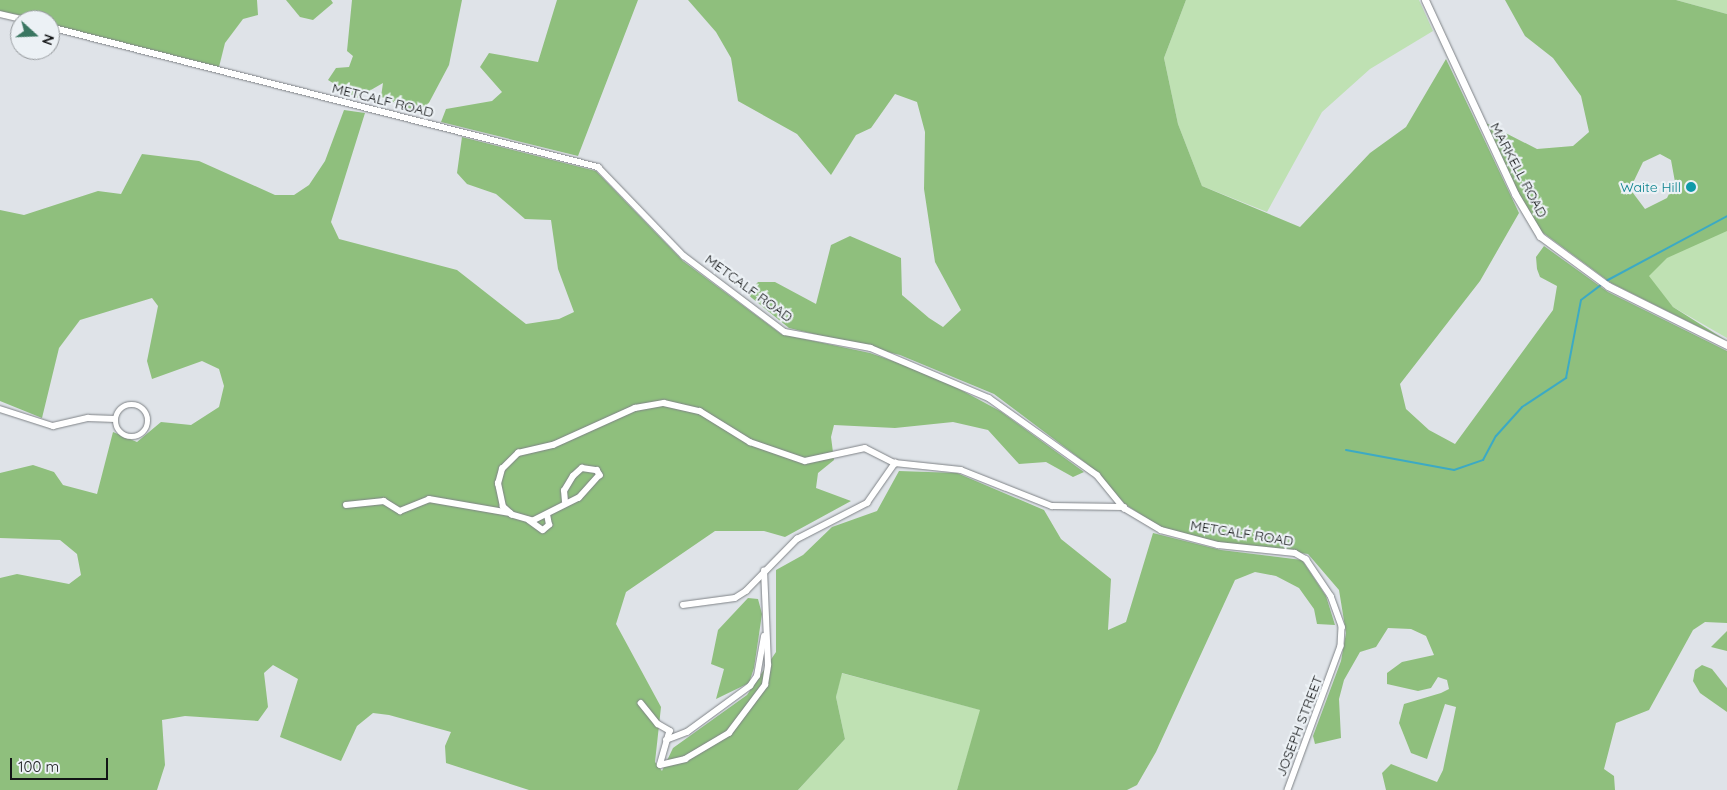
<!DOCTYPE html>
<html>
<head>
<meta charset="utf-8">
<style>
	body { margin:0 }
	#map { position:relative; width:1727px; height:790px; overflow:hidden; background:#dfe3e8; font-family:Quicksand,sans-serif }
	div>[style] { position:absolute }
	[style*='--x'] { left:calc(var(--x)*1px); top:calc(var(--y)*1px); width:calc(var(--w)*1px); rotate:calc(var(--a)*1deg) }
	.green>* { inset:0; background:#bfe1b3 }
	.forest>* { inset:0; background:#8fbf7d }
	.stream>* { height:2px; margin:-1px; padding:0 1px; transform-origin:1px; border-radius:1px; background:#3caac4 }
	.roads { filter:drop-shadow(0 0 1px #7f8387) drop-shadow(0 0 1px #7f8387) }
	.minor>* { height:5.5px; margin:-2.75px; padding:0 2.75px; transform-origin:2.75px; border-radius:2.75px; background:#fff }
	.minor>.ring { margin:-2.75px; padding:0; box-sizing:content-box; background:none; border:5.5px solid #fff; border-radius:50% }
	.tertiary>* { height:7px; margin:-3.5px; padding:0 3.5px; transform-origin:3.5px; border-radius:3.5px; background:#fff }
	.dots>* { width:14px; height:14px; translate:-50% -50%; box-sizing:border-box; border:2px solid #ecf1f5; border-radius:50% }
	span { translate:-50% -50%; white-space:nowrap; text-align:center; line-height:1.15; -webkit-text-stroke:4.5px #ecf1f5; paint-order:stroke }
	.street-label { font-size:14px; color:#131516 }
	.culture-label { font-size:14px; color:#0d838f }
	.right { translate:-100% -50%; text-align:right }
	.north { position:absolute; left:10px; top:10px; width:50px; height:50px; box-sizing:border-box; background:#ecf1f5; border:1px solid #95999c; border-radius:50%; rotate:110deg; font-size:14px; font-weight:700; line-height:20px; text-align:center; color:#131516 }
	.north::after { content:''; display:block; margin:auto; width:18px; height:22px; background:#3a7661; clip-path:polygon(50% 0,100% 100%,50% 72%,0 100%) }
	.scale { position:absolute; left:10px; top:758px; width:98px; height:22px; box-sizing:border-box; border:2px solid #131516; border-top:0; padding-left:6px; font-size:15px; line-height:18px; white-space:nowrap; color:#131516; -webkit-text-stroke:4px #ecf1f5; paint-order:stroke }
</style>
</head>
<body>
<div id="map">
	<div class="green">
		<div style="clip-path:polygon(1186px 0,1419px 0,1433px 31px,1370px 69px,1322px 112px,1267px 212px,1202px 186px,1178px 124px,1164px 58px)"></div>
		<div style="clip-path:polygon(1676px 0,1727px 0,1727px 14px)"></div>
		<div style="clip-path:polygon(1727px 174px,1727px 338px,1673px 307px,1631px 255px)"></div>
		<div style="clip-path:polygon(841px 673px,981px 710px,957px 790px,798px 790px,845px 739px,836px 697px)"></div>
	</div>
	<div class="forest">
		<div style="clip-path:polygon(0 0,257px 0,258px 15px,243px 19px,225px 43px,219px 67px,50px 24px,50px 20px,0 12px)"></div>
		<div style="clip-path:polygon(286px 0,331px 0,333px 3px,313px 20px,300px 17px)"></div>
		<div style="clip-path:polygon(352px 0,462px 0,449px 65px,423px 114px,381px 97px,383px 83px,357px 98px,328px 80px,336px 68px,349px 67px,353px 56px,347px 51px)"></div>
		<div style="clip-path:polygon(557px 0,638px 0,578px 156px,441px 122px,446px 109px,492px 101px,502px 92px,480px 67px,489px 53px,538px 62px)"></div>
		<div style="clip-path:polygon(688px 0,1186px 0,1164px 58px,1178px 124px,1202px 186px,1300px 227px,1370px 153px,1406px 127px,1446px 59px,1519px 213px,1480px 281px,1400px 384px,1406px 409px,1429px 430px,1455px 444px,1553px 310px,1557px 286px,1540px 277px,1537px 269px,1536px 257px,1544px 246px,1608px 292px,1727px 351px,1727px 623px,1705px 622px,1693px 630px,1649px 710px,1616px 723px,1604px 769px,1614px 776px,1615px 790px,1386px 790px,1382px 773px,1391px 764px,1437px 782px,1443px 770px,1456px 707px,1445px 704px,1427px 759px,1411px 753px,1399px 723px,1404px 704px,1441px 693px,1449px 689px,1447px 680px,1438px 677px,1431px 688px,1418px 691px,1387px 684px,1387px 673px,1402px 662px,1434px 655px,1426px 636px,1411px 629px,1388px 628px,1376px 647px,1360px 652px,1344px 680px,1339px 699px,1341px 738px,1315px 744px,1313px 736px,1341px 661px,1346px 633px,1339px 590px,1308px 554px,1218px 542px,1162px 528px,1126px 505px,1087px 464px,994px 394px,900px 355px,789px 328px,747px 294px,758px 282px,775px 282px,816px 304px,831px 245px,850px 236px,901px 258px,902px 295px,929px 318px,943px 327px,961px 310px,935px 262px,924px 189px,925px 132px,917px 102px,895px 94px,871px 128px,856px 135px,831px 175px,797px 134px,738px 101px,731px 58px,716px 32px)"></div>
		<div style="clip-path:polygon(evenodd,1505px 0,1676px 0,1727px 14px,1727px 231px,1667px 258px,1649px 276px,1673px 307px,1727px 341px,1611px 283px,1542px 232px,1516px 191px,1486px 123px,1537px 149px,1573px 146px,1589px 132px,1581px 96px,1553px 58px,1525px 36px,1505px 0,1660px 154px,1671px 160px,1675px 182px,1667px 198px,1645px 209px,1630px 189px,1643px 162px,1660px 154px)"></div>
		<div style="clip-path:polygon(344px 110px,365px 113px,331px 222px,339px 239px,457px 270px,526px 324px,559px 319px,574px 312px,558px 269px,551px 220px,525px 219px,496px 194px,467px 184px,457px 173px,462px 137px,596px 171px,683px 261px,781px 334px,870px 353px,933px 375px,1000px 411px,1084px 472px,1073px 477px,1046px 462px,1019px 464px,988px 430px,953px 422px,895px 428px,834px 425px,831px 437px,834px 460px,818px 473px,816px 488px,851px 501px,785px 537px,764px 531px,715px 531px,626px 592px,616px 624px,661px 707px,655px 762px,662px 771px,673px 748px,747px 695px,776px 652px,776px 570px,803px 555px,832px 527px,877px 511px,899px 471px,957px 473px,1044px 510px,1061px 539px,1111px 579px,1108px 630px,1126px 622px,1153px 533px,1221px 550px,1302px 560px,1326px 596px,1335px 625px,1317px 624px,1314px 609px,1299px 588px,1276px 576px,1255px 572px,1235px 580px,1156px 752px,1137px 785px,1127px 790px,957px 790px,980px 710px,842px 673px,836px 697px,845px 739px,798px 790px,529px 790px,446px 763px,445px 746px,451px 732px,389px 715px,373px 713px,357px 726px,341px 761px,280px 737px,298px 679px,273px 665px,264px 673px,268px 707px,258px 721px,185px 716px,162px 720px,165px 765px,157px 790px,0 790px,0 578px,17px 574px,69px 584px,81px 575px,77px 554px,60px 540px,0 538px,0 473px,33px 465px,54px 472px,63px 485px,97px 494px,113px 432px,137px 442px,161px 422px,191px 425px,219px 407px,224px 386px,219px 369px,202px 361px,152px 379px,147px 361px,158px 306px,152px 298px,80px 320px,59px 348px,42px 418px,0 401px,0 210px,24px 215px,98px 191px,121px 194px,142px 154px,199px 161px,275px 195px,294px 195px,309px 185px,325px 161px)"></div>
		<div style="clip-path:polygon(748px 598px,758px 599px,762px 614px,754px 668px,749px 683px,716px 699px,724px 669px,711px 664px,718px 630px)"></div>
		<div style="clip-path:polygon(1727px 631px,1727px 651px,1711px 647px)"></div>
		<div style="clip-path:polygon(1702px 665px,1712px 669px,1727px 688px,1727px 712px,1700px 693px,1693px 681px,1695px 670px)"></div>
	</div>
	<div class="stream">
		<div style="--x:1606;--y:281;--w:137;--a:-28.2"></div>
		<div style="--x:1346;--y:450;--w:110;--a:10.5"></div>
		<div style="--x:1454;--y:470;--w:31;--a:-19"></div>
		<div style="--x:1483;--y:460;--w:27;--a:-62"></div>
		<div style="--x:1496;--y:436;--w:39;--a:-48"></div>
		<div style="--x:1522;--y:407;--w:53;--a:-33.4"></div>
		<div style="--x:1566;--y:378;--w:79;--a:-79.1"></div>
		<div style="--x:1581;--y:300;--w:26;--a:-37"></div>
	</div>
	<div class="roads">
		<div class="minor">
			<div style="--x:0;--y:14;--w:26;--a:13"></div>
			<div style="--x:50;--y:27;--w:566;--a:14.33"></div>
			<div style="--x:598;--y:167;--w:124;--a:46"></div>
			<div style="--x:684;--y:256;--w:126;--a:37"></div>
			<div style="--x:785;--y:332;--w:87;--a:10.5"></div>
			<div style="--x:871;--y:348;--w:128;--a:23"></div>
			<div style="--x:989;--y:398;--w:133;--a:35.5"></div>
			<div style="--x:1097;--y:475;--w:43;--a:50.7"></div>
			<div style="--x:1124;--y:508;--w:43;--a:30.7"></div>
			<div style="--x:1161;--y:530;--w:59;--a:14.7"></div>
			<div style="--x:1218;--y:545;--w:77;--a:5.9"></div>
			<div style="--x:1295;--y:553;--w:13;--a:29"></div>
			<div style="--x:1306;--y:559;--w:45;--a:56"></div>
			<div style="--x:1331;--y:596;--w:33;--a:70"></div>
			<div style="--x:1342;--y:627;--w:19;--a:93"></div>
			<div style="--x:1341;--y:646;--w:153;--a:110.2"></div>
			<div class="ring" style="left:116px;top:405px;width:26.5px;height:26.5px"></div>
			<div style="--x:0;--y:409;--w:56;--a:17.8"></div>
			<div style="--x:53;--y:426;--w:36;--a:-13"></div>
			<div style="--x:88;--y:418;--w:27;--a:2"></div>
			<div style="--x:565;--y:502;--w:11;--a:-95"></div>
			<div style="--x:564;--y:491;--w:17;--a:-59"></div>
			<div style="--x:573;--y:476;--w:12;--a:-42"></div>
			<div style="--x:582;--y:468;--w:15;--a:8"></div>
			<div style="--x:597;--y:470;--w:6;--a:59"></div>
			<div style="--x:600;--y:475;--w:31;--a:132"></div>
			<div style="--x:579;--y:498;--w:51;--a:153.4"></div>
			<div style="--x:533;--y:521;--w:22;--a:-164"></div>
			<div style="--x:512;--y:515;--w:12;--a:-138"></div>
			<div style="--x:503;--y:507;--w:24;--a:-102"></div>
			<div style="--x:498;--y:484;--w:16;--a:-75"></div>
			<div style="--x:502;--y:469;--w:23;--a:-45"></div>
			<div style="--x:518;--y:453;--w:36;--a:-13"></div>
			<div style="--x:553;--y:445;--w:90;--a:-24.3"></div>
			<div style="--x:635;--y:408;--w:29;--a:-10"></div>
			<div style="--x:664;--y:403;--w:37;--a:13"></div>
			<div style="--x:700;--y:411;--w:59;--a:31.8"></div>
			<div style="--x:750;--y:442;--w:58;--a:19.1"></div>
			<div style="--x:805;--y:461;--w:61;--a:-12.2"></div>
			<div style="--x:865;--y:448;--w:34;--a:27"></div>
			<div style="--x:895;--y:463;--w:66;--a:6.1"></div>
			<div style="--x:961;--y:470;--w:98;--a:21.6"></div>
			<div style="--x:1052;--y:506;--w:72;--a:0.8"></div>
			<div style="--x:346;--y:505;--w:38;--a:-6"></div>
			<div style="--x:384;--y:501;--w:19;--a:32"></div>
			<div style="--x:400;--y:511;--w:31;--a:-22"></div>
			<div style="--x:429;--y:499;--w:82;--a:9.8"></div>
			<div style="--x:529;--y:520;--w:17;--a:36"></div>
			<div style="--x:543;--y:530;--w:8;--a:-40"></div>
			<div style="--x:549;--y:525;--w:10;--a:-101"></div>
			<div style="--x:683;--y:605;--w:52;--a:-7.7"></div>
			<div style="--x:735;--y:598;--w:13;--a:-32"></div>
			<div style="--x:746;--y:591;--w:73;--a:-45.6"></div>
			<div style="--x:797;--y:539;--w:79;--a:-27.2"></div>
			<div style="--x:867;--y:503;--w:49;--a:-55"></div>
			<div style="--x:641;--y:703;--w:27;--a:51"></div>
			<div style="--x:658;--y:724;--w:14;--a:30"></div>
			<div style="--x:670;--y:731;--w:35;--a:106"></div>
			<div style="--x:660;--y:765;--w:26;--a:-13"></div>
			<div style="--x:685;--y:759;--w:51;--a:-30.6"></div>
			<div style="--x:729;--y:733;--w:60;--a:-53.1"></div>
			<div style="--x:765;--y:685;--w:20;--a:-81"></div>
			<div style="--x:768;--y:665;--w:94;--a:-92.4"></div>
			<div style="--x:666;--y:740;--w:22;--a:-21"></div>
			<div style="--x:687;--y:732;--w:78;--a:-36.1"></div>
			<div style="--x:750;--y:686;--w:12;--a:-55"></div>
			<div style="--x:757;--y:676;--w:40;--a:-80"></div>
		</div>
		<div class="tertiary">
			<div style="--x:1425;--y:0;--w:214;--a:65.1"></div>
			<div style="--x:1515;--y:194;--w:49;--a:59.2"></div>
			<div style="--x:1540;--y:236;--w:84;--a:36.3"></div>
			<div style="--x:1608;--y:286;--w:133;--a:26.4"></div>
		</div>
	</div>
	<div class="dots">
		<div style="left:1691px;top:187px;background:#0f9aa8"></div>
	</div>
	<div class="street-label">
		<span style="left:383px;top:100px;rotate:14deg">METCALF ROAD</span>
		<span style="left:1519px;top:170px;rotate:62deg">MARKELL ROAD</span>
		<span style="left:749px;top:288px;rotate:36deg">METCALF ROAD</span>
		<span style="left:1242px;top:533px;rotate:9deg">METCALF ROAD</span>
		<span style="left:1299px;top:726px;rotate:-69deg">JOSEPH STREET</span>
	</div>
	<div class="culture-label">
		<span class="right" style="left:1681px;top:187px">Waite Hill</span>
	</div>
	<div class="north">N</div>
	<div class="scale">100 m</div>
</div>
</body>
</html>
